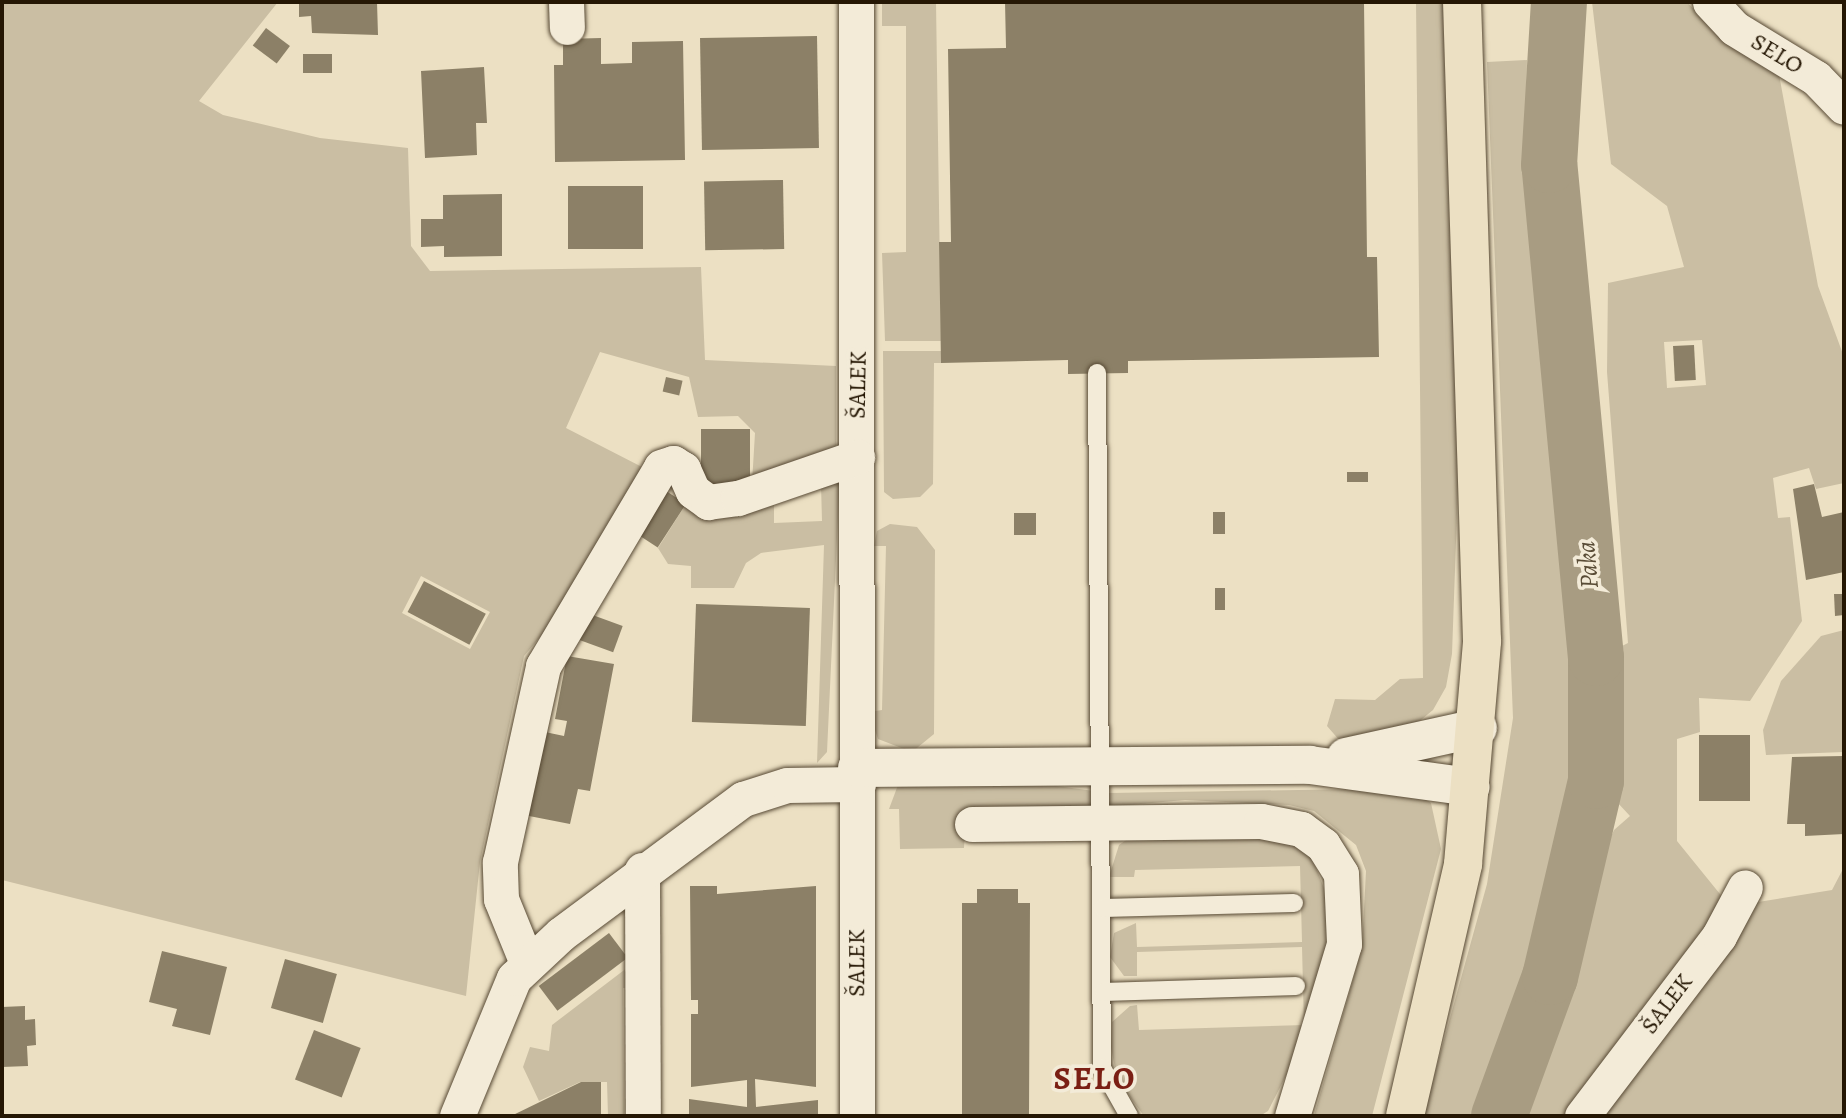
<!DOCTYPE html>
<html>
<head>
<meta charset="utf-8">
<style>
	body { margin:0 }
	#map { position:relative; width:1846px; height:1118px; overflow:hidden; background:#ece0c3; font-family:Alegreya,serif }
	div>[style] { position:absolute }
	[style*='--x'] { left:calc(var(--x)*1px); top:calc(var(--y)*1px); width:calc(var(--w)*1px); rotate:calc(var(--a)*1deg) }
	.green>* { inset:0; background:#cabea3 }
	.river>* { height:56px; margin:-28px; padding:0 28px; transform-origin:28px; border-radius:28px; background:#a89c82 }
	.building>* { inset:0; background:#8c8067; transform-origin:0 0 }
	.roads { filter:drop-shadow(0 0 2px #574934) drop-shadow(0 0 2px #574934) }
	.service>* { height:18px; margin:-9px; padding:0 9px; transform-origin:9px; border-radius:9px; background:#f3ebd8 }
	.minor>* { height:35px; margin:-17.5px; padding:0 17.5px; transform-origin:17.5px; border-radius:17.5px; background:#f3ebd8 }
	.tertiary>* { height:38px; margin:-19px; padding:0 19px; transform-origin:19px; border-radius:19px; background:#f3ebd8 }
	.primary>* { height:38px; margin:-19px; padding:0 19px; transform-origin:19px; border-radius:19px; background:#ece0c3 }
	span { translate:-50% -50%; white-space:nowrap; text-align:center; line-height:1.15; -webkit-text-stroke:7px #f3ebd8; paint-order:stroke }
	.street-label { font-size:24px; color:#251704 }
	.water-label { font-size:26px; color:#594c36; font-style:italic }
	.district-label { font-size:32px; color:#7a1f14; font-weight:700; letter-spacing:2px }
	.frame { position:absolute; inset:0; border:4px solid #251704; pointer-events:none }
</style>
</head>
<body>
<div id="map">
	<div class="green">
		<div style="clip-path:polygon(evenodd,2px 2px,278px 2px,199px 101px,223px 115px,320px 138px,408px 148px,411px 246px,430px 271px,701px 267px,705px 360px,836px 366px,836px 451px,752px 483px,755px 433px,738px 416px,698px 417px,689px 377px,600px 352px,566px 428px,642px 467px,562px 611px,524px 656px,480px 862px,466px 996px,2px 880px,2px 2px,421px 576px,490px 612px,470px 649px,402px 613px,421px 576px)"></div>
		<div style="clip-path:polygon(882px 2px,936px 2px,941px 341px,885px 341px,882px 253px,906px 252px,906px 26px,882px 26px)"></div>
		<div style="clip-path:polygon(1416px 2px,1445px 2px,1459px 457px,1452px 654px,1446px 687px,1433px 710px,1411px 728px,1340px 741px,1327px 726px,1335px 699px,1375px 700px,1400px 679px,1423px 678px)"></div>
		<div style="clip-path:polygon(evenodd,1592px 2px,1687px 2px,1726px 44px,1778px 69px,1818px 286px,1844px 357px,1844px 483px,1816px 489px,1809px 468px,1773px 478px,1778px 518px,1790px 517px,1802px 621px,1750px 701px,1699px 698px,1700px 732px,1677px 739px,1677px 841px,1724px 899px,1573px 1116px,1523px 1116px,1560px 979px,1576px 969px,1597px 867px,1614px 830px,1630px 816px,1603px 787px,1606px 654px,1628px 643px,1607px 372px,1608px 283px,1684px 267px,1667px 206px,1611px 164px,1592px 2px,1702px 340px,1706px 385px,1667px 388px,1664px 342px,1702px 340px)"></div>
		<div style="clip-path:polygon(1527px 60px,1525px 166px,1575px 560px,1581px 768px,1548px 929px,1487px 1116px,1423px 1116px,1487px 884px,1513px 718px,1487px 62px)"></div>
		<div style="clip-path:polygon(883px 351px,941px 351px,941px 363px,934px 363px,933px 484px,920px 497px,893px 499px,884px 492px)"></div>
		<div style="clip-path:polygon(840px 473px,827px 752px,817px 763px,824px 545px,761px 553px,746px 563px,734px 588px,691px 588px,691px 566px,668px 564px,658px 548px,686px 504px,774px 503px,774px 523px,822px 521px,821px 484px)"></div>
		<div style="clip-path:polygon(890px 524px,917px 527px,935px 550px,934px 734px,912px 752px,878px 739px,869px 712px,882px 710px,886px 546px,874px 546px,877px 531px)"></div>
		<div style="clip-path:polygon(1844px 630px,1844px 752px,1766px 755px,1763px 730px,1781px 681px,1821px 636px)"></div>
		<div style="clip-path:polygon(1027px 782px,1094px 791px,1095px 807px,966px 812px,964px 848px,900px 849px,899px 809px,889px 809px,898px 785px)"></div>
		<div style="clip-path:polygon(1356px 789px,1420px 795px,1431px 803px,1441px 849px,1372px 1116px,1314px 1116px,1362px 948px,1366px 871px,1356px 845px,1314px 811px,1289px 805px,1185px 800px,1108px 807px,1109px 793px)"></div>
		<div style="clip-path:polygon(1204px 829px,1295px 839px,1311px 855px,1331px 906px,1325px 982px,1310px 1029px,1268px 1111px,1260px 1116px,1144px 1116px,1117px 1079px,1111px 1047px,1112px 1022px,1130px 1006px,1137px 1005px,1139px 1030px,1304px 1025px,1302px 947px,1137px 952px,1137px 976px,1124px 976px,1110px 957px,1114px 933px,1136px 923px,1137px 947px,1302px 942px,1300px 866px,1135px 870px,1134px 877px,1109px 877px,1119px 845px,1135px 834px)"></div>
		<div style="clip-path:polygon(1844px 867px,1844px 1116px,1594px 1116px,1752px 903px,1832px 890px)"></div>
		<div style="clip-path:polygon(636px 961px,635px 988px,623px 988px,624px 1116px,608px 1116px,607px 1082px,580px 1082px,539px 1101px,523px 1067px,530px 1047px,549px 1051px,552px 1025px)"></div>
	</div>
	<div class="river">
		<div style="--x:1499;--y:1116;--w:148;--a:-69.9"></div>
		<div style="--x:1550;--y:977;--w:201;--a:-76.8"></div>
		<div style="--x:1596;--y:781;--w:123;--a:-90"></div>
		<div style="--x:1596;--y:658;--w:495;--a:-95.4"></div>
		<div style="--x:1549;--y:165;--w:163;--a:-86.5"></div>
	</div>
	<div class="building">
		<div style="clip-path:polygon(299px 2px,377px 2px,378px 35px,312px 33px,311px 16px,299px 17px)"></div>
		<div style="clip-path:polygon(1005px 2px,1364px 2px,1367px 257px,1377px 257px,1379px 357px,1128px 361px,1128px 373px,1068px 374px,1068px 360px,941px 363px,939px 242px,951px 242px,948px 49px,1006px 48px)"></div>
		<div style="left:266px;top:28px;width:30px;height:22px;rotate:37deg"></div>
		<div style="left:817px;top:36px;width:112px;height:117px;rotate:89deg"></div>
		<div style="clip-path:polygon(601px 38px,601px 64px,632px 63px,632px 42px,683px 41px,685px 160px,555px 162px,554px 65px,563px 65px,563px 39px)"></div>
		<div style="left:303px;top:54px;width:29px;height:19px"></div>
		<div style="clip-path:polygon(484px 67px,487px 123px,476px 123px,477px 155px,425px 158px,421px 71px)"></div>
		<div style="left:783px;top:180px;width:69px;height:79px;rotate:89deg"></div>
		<div style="left:643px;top:186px;width:63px;height:75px;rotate:90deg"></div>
		<div style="clip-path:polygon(502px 194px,502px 256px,444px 257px,444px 246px,421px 247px,421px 219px,443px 219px,443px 195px)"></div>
		<div style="left:1694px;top:345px;width:35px;height:21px;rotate:87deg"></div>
		<div style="left:666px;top:377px;width:17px;height:15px;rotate:13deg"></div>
		<div style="left:750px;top:429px;width:56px;height:49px;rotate:90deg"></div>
		<div style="left:1347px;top:472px;width:21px;height:10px"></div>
		<div style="clip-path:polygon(1814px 484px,1822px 517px,1844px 512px,1844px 572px,1806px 580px,1793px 489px)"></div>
		<div style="left:660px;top:487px;width:31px;height:52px;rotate:33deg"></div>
		<div style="left:1213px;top:512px;width:12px;height:22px"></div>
		<div style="left:1036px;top:513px;width:22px;height:22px;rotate:90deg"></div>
		<div style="left:424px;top:581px;width:70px;height:35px;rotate:28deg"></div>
		<div style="left:1215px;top:588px;width:10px;height:22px"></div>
		<div style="clip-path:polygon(1834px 594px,1844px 594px,1844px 615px,1835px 616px)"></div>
		<div style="left:696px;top:604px;width:114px;height:118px;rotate:2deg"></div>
		<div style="left:587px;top:613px;width:38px;height:28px;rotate:20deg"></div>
		<div style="clip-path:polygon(567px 656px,614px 664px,590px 791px,578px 789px,570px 824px,524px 815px,545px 732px,564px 736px,567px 721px,555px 719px)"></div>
		<div style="left:1750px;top:735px;width:66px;height:51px;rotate:90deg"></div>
		<div style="clip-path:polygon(1843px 756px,1844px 834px,1805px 836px,1805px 824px,1787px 824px,1792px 757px)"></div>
		<div style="clip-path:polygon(690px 886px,717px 886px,717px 894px,816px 886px,816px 1087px,755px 1079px,756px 1107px,818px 1100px,818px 1116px,689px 1116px,689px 1099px,747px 1107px,747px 1080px,691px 1087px,691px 1014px,698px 1014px,698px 1000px,691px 1000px)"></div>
		<div style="clip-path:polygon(977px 889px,1018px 889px,1018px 903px,1030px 903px,1029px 1116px,962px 1116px,962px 903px,977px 903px)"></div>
		<div style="left:609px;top:933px;width:31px;height:88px;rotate:53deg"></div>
		<div style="clip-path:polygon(162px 951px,227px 967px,210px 1035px,172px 1026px,177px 1009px,149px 1002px)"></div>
		<div style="left:285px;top:959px;width:54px;height:51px;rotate:16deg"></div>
		<div style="clip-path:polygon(25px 1006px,25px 1020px,35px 1019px,36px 1045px,27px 1046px,28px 1066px,2px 1067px,2px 1007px)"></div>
		<div style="left:314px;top:1030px;width:50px;height:53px;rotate:21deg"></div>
		<div style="clip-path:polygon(581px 1082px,601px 1082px,601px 1116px,511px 1116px)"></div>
	</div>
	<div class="roads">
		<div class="service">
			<div style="--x:1097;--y:373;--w:695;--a:89.59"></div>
			<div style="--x:1102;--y:1068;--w:55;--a:60.6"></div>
			<div style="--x:1103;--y:908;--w:191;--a:-1.5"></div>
			<div style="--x:1104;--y:992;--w:192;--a:-1.8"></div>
		</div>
		<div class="minor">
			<div style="--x:566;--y:2;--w:25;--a:88"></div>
			<div style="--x:856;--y:2;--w:1114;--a:89.95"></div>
			<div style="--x:1710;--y:2;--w:35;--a:47"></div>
			<div style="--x:1734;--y:28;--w:96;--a:31.4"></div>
			<div style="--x:1816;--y:78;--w:40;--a:46"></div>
			<div style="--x:972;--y:824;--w:289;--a:-0.6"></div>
			<div style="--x:1261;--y:821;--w:41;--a:11.3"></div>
			<div style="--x:1301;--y:829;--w:27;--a:36"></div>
			<div style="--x:1323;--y:845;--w:34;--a:58"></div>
			<div style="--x:1341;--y:874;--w:70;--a:87.5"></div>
			<div style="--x:1344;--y:944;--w:180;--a:106.8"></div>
			<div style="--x:642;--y:870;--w:246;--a:89.8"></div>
			<div style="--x:527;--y:963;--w:69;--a:-112.1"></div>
			<div style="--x:501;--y:899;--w:37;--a:-92"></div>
			<div style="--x:500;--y:862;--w:201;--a:-77.6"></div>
			<div style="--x:543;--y:666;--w:231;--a:-59.3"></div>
			<div style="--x:661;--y:467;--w:13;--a:-18"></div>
			<div style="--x:673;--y:463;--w:12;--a:31"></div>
			<div style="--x:683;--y:469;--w:24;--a:66"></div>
			<div style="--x:693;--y:491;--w:19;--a:36"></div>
			<div style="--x:708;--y:502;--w:30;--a:-8"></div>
			<div style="--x:738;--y:498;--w:126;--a:-19"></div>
			<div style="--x:457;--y:1116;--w:149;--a:-67.6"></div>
			<div style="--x:514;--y:978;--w:64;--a:-43.1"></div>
			<div style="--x:561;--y:934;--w:227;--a:-36.6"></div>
			<div style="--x:743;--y:799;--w:46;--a:-17.7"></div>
			<div style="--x:787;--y:785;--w:71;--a:-0.8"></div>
			<div style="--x:1582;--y:1116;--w:226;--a:-52.7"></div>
			<div style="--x:1719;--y:936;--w:55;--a:-62"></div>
		</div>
		<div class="tertiary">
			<div style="--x:1346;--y:757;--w:135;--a:-12.4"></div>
			<div style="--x:857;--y:768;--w:453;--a:-0.4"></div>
			<div style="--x:1310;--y:765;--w:162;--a:7.8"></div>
		</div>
		<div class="primary">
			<div style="--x:1405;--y:1116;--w:259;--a:-77"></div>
			<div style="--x:1463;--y:864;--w:224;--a:-85.1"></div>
			<div style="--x:1482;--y:641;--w:639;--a:-91.79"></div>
		</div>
	</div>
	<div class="street-label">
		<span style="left:1777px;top:54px;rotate:31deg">SELO</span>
		<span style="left:858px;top:385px;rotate:-89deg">ŠALEK</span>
		<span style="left:857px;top:963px;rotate:-90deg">ŠALEK</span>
		<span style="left:1667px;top:1004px;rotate:-53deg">ŠALEK</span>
	</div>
	<div class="water-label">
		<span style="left:1588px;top:565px;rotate:-95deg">Paka</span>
	</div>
	<div class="district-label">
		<span style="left:1095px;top:1078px">SELO</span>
	</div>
	<div class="frame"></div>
</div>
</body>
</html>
